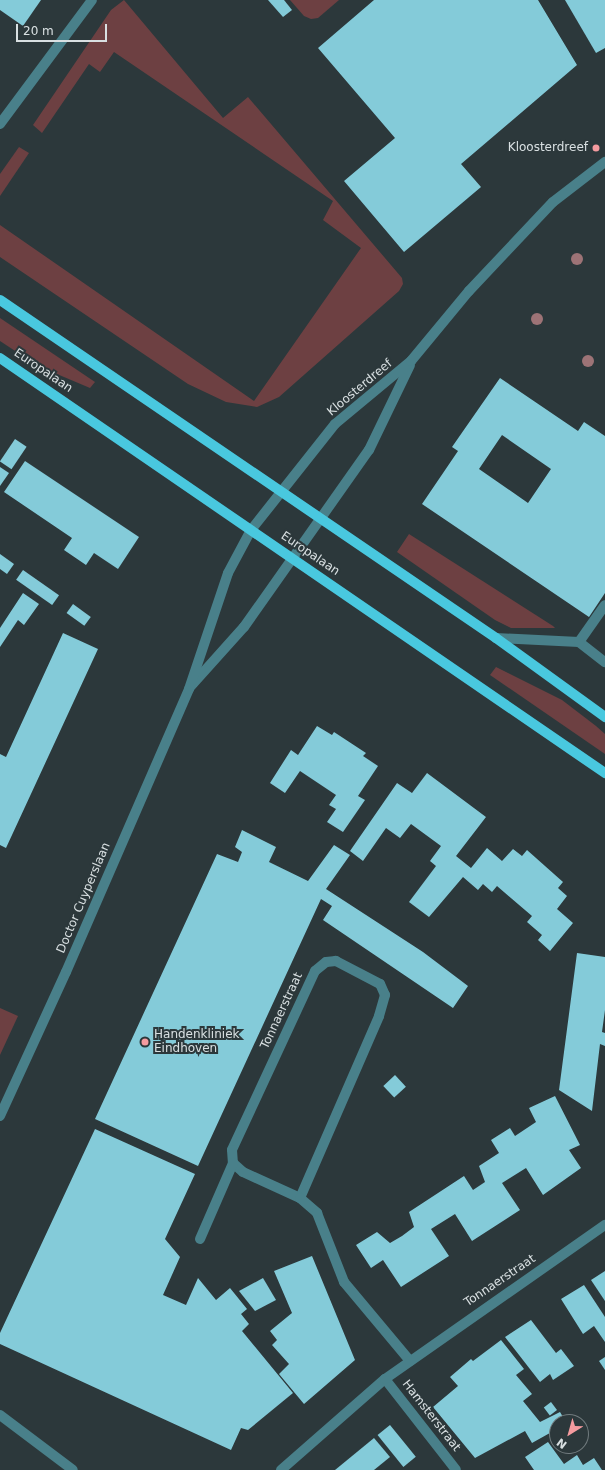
<!DOCTYPE html>
<html>
<head>
<meta charset="utf-8">
<style>
	body { margin:0 }
	#map { position:relative; width:605px; height:1470px; overflow:hidden; background:#2c383b; font-family:"DejaVu Sans",sans-serif }
	div>[style] { position:absolute }
	[style*='--x'] { left:calc(var(--x)*1px); top:calc(var(--y)*1px); width:calc(var(--w)*1px); rotate:calc(var(--a)*1deg) }
	.green>* { inset:0; background:#6d4042 }
	.building>* { inset:0; background:#84cbd9; transform-origin:0 0 }
	.minor>* { height:10px; margin:-5px; padding:0 5px; transform-origin:5px; border-radius:5px; background:#49808a }
	.major>* { height:10px; margin:-5px; padding:0 5px; transform-origin:5px; border-radius:5px; background:#49c8df }
	.trees>* { width:12px; height:12px; margin:-6px; border-radius:50%; background:#9d7376 }
	.dots>* { width:11px; height:11px; translate:-50% -50%; box-sizing:border-box; border:2px solid #2c383b; border-radius:50% }
	span { translate:-50% -50%; white-space:nowrap; text-align:center; line-height:1.15; -webkit-text-stroke:4px #2c383b; paint-order:stroke }
	.poi-label { font-size:12px; color:#d9e0e2 }
	.right { translate:-100% -50%; text-align:right }
	.left { translate:0 -50%; text-align:left }
	.street-label { font-size:12px; color:#d9e0e2 }
	.north { position:absolute; left:549px; top:1414px; width:40px; height:40px; box-sizing:border-box; background:#2c383b; border:1px solid #717b7e; border-radius:50%; rotate:217deg; font-size:11px; font-weight:700; line-height:16px; text-align:center; color:#d9e0e2 }
	.north::after { content:''; display:block; margin:auto; width:14px; height:18px; background:#f59b9f; clip-path:polygon(50% 0,100% 100%,50% 72%,0 100%) }
	.scale { position:absolute; left:16px; top:24px; width:91px; height:18px; box-sizing:border-box; border:2px solid #d9e0e2; border-top:0; padding-left:5px; font-size:12px; line-height:14px; white-space:nowrap; color:#d9e0e2; -webkit-text-stroke:3px #2c383b; paint-order:stroke }
</style>
</head>
<body>
<div id="map">
	<div class="green">
		<div style="clip-path:polygon(124px 0,223px 118px,248px 97px,402px 278px,403px 284px,399px 291px,279px 397px,257px 407px,226px 402px,188px 384px,0 257px,0 225px,254px 401px,361px 248px,323px 220px,333px 201px,114px 52px,100px 72px,89px 64px,42px 133px,33px 125px,111px 10px)"></div>
		<div style="clip-path:polygon(290px 0,339px 0,318px 18px,311px 19px,304px 16px)"></div>
		<div style="clip-path:polygon(19px 147px,29px 153px,0 196px,0 174px)"></div>
		<div style="clip-path:polygon(0 318px,95px 382px,90px 388px,38px 366px,0 341px)"></div>
		<div style="clip-path:polygon(409px 534px,553px 626px,555px 628px,511px 628px,495px 620px,397px 552px)"></div>
		<div style="clip-path:polygon(496px 667px,562px 700px,596px 726px,605px 734px,605px 754px,490px 675px)"></div>
		<div style="clip-path:polygon(0 1008px,18px 1016px,0 1055px)"></div>
	</div>
	<div class="building">
		<div style="clip-path:polygon(0 0,41px 0,23px 26px,0 10px)"></div>
		<div style="clip-path:polygon(268px 0,284px 0,292px 10px,283px 17px)"></div>
		<div style="clip-path:polygon(374px 0,538px 0,577px 65px,461px 164px,481px 187px,404px 252px,344px 181px,395px 138px,318px 48px)"></div>
		<div style="clip-path:polygon(565px 0,605px 0,605px 48px,596px 53px)"></div>
		<div style="clip-path:polygon(evenodd,500px 378px,578px 431px,584px 422px,605px 436px,605px 593px,589px 617px,422px 504px,458px 451px,452px 447px,500px 378px,502px 435px,551px 469px,528px 503px,479px 469px,502px 435px)"></div>
		<div style="left:15px;top:439px;width:14px;height:27px;rotate:34deg"></div>
		<div style="clip-path:polygon(25px 461px,139px 537px,118px 569px,94px 553px,86px 565px,64px 550px,72px 538px,4px 492px)"></div>
		<div style="clip-path:polygon(0 467px,9px 473px,0 486px)"></div>
		<div style="clip-path:polygon(0 554px,14px 564px,7px 574px,0 569px)"></div>
		<div style="left:23px;top:570px;width:44px;height:12px;rotate:35deg"></div>
		<div style="clip-path:polygon(23px 593px,39px 604px,24px 625px,18px 620px,0 647px,0 628px)"></div>
		<div style="left:73px;top:604px;width:22px;height:11px;rotate:36deg"></div>
		<div style="clip-path:polygon(63px 633px,98px 649px,6px 848px,0 845px,0 754px,6px 757px)"></div>
		<div style="clip-path:polygon(317px 726px,332px 735px,334px 732px,366px 753px,363px 756px,378px 766px,358px 796px,365px 800px,343px 832px,327px 822px,336px 809px,329px 805px,336px 795px,300px 771px,285px 793px,270px 783px,291px 750px,298px 755px)"></div>
		<div style="clip-path:polygon(427px 773px,486px 817px,456px 856px,471px 868px,487px 848px,502px 861px,513px 849px,522px 856px,527px 850px,563px 882px,558px 888px,567px 896px,557px 909px,573px 923px,550px 951px,538px 940px,542px 935px,527px 922px,532px 916px,497px 886px,492px 892px,483px 884px,478px 890px,463px 877px,429px 917px,409px 902px,436px 866px,430px 861px,441px 846px,411px 824px,400px 838px,386px 828px,363px 861px,350px 851px,397px 783px,412px 793px)"></div>
		<div style="clip-path:polygon(242px 830px,276px 847px,269px 862px,308px 881px,334px 845px,350px 855px,326px 889px,423px 952px,468px 986px,453px 1008px,323px 920px,332px 906px,321px 899px,198px 1166px,95px 1119px,217px 854px,238px 862px,242px 852px,235px 847px)"></div>
		<div style="clip-path:polygon(577px 953px,605px 957px,605px 1010px,602px 1032px,605px 1033px,605px 1046px,600px 1044px,592px 1111px,559px 1090px)"></div>
		<div style="left:395px;top:1075px;width:16px;height:16px;rotate:47deg"></div>
		<div style="clip-path:polygon(555px 1096px,580px 1145px,569px 1150px,581px 1168px,543px 1195px,526px 1168px,502px 1183px,520px 1210px,472px 1241px,455px 1214px,431px 1229px,449px 1256px,401px 1287px,383px 1260px,371px 1268px,356px 1245px,377px 1232px,390px 1243px,402px 1236px,414px 1227px,409px 1212px,464px 1176px,473px 1190px,485px 1182px,479px 1166px,499px 1153px,491px 1140px,510px 1128px,515px 1136px,536px 1122px,529px 1108px)"></div>
		<div style="clip-path:polygon(95px 1129px,195px 1174px,165px 1239px,180px 1257px,163px 1295px,186px 1305px,198px 1278px,216px 1300px,230px 1288px,247px 1309px,241px 1314px,249px 1324px,242px 1331px,293px 1393px,248px 1430px,241px 1428px,231px 1450px,0 1344px,0 1333px)"></div>
		<div style="clip-path:polygon(312px 1256px,355px 1360px,304px 1404px,279px 1374px,289px 1364px,272px 1345px,277px 1340px,270px 1331px,292px 1313px,274px 1271px)"></div>
		<div style="clip-path:polygon(605px 1271px,605px 1301px,591px 1280px)"></div>
		<div style="clip-path:polygon(263px 1278px,276px 1300px,255px 1311px,239px 1291px)"></div>
		<div style="clip-path:polygon(584px 1285px,605px 1317px,605px 1342px,594px 1326px,583px 1334px,561px 1299px)"></div>
		<div style="clip-path:polygon(531px 1320px,556px 1353px,561px 1349px,574px 1366px,553px 1380px,550px 1374px,540px 1382px,505px 1337px)"></div>
		<div style="clip-path:polygon(501px 1340px,524px 1369px,516px 1375px,532px 1394px,523px 1401px,540px 1422px,560px 1412px,566px 1422px,557px 1422px,557px 1429px,532px 1443px,525px 1431px,475px 1458px,433px 1407px,458px 1386px,450px 1377px,471px 1359px,473px 1361px)"></div>
		<div style="clip-path:polygon(605px 1357px,605px 1370px,599px 1361px)"></div>
		<div style="left:551px;top:1402px;width:10px;height:9px;rotate:53deg"></div>
		<div style="left:390px;top:1425px;width:41px;height:16px;rotate:51deg"></div>
		<div style="clip-path:polygon(374px 1438px,390px 1457px,374px 1470px,335px 1470px)"></div>
		<div style="clip-path:polygon(548px 1442px,564px 1464px,577px 1455px,583px 1465px,594px 1458px,602px 1470px,534px 1470px,525px 1457px)"></div>
	</div>
	<div class="minor">
		<div style="--x:0;--y:124;--w:154;--a:-53.4"></div>
		<div style="--x:496;--y:638;--w:83;--a:2.8"></div>
		<div style="--x:579;--y:642;--w:33;--a:38"></div>
		<div style="--x:579;--y:642;--w:45;--a:-54.9"></div>
		<div style="--x:191;--y:686;--w:79;--a:-48.1"></div>
		<div style="--x:244;--y:627;--w:217;--a:-54.8"></div>
		<div style="--x:369;--y:450;--w:94;--a:-64.2"></div>
		<div style="--x:0;--y:1116;--w:158;--a:-65.4"></div>
		<div style="--x:66;--y:972;--w:309;--a:-66.5"></div>
		<div style="--x:189;--y:689;--w:122;--a:-71.4"></div>
		<div style="--x:228;--y:573;--w:49;--a:-61.9"></div>
		<div style="--x:251;--y:530;--w:135;--a:-51.6"></div>
		<div style="--x:335;--y:424;--w:99;--a:-39.7"></div>
		<div style="--x:411;--y:361;--w:91;--a:-50.4"></div>
		<div style="--x:469;--y:291;--w:122;--a:-46.7"></div>
		<div style="--x:553;--y:202;--w:66;--a:-37.6"></div>
		<div style="--x:300;--y:1198;--w:198;--a:-66.5"></div>
		<div style="--x:379;--y:1016;--w:22;--a:-74"></div>
		<div style="--x:385;--y:995;--w:12;--a:-114"></div>
		<div style="--x:380;--y:984;--w:50;--a:-152.4"></div>
		<div style="--x:336;--y:961;--w:10;--a:174"></div>
		<div style="--x:326;--y:962;--w:14;--a:141"></div>
		<div style="--x:315;--y:971;--w:197;--a:114.9"></div>
		<div style="--x:232;--y:1150;--w:13;--a:86"></div>
		<div style="--x:233;--y:1163;--w:13;--a:42"></div>
		<div style="--x:243;--y:1172;--w:63;--a:24.5"></div>
		<div style="--x:300;--y:1198;--w:23;--a:41"></div>
		<div style="--x:317;--y:1213;--w:74;--a:68.6"></div>
		<div style="--x:344;--y:1282;--w:103;--a:50.1"></div>
		<div style="--x:200;--y:1239;--w:83;--a:-66.5"></div>
		<div style="--x:385;--y:1379;--w:115;--a:52"></div>
		<div style="--x:0;--y:1415;--w:91;--a:37"></div>
		<div style="--x:281;--y:1470;--w:138;--a:-41.2"></div>
		<div style="--x:385;--y:1379;--w:269;--a:-35"></div>
	</div>
	<div class="major">
		<div style="--x:0;--y:300;--w:600;--a:34.27"></div>
		<div style="--x:496;--y:638;--w:135;--a:35.9"></div>
		<div style="--x:0;--y:358;--w:734;--a:34.45"></div>
	</div>
	<div class="trees">
		<div style="left:577px;top:259px"></div>
		<div style="left:537px;top:319px"></div>
		<div style="left:588px;top:361px"></div>
	</div>
	<div class="dots">
		<div style="left:596px;top:148px;background:#f59b9f"></div>
		<div style="left:145px;top:1042px;background:#f59b9f"></div>
	</div>
	<div class="poi-label">
		<span class="right" style="left:588px;top:148px">Kloosterdreef</span>
		<span class="left" style="left:154px;top:1042px">Handenkliniek<br>Eindhoven</span>
	</div>
	<div class="street-label">
		<span style="left:43px;top:371px;rotate:34deg">Europalaan</span>
		<span style="left:360px;top:388px;rotate:-40deg">Kloosterdreef</span>
		<span style="left:310px;top:554px;rotate:34deg">Europalaan</span>
		<span style="left:84px;top:898px;rotate:-67deg">Doctor Cuyperslaan</span>
		<span style="left:282px;top:1011px;rotate:-65deg">Tonnaerstraat</span>
		<span style="left:500px;top:1281px;rotate:-34deg">Tonnaerstraat</span>
		<span style="left:431px;top:1416px;rotate:52deg">Hamsterstraat</span>
	</div>
	<div class="north">N</div>
	<div class="scale">20 m</div>
</div>
</body>
</html>
